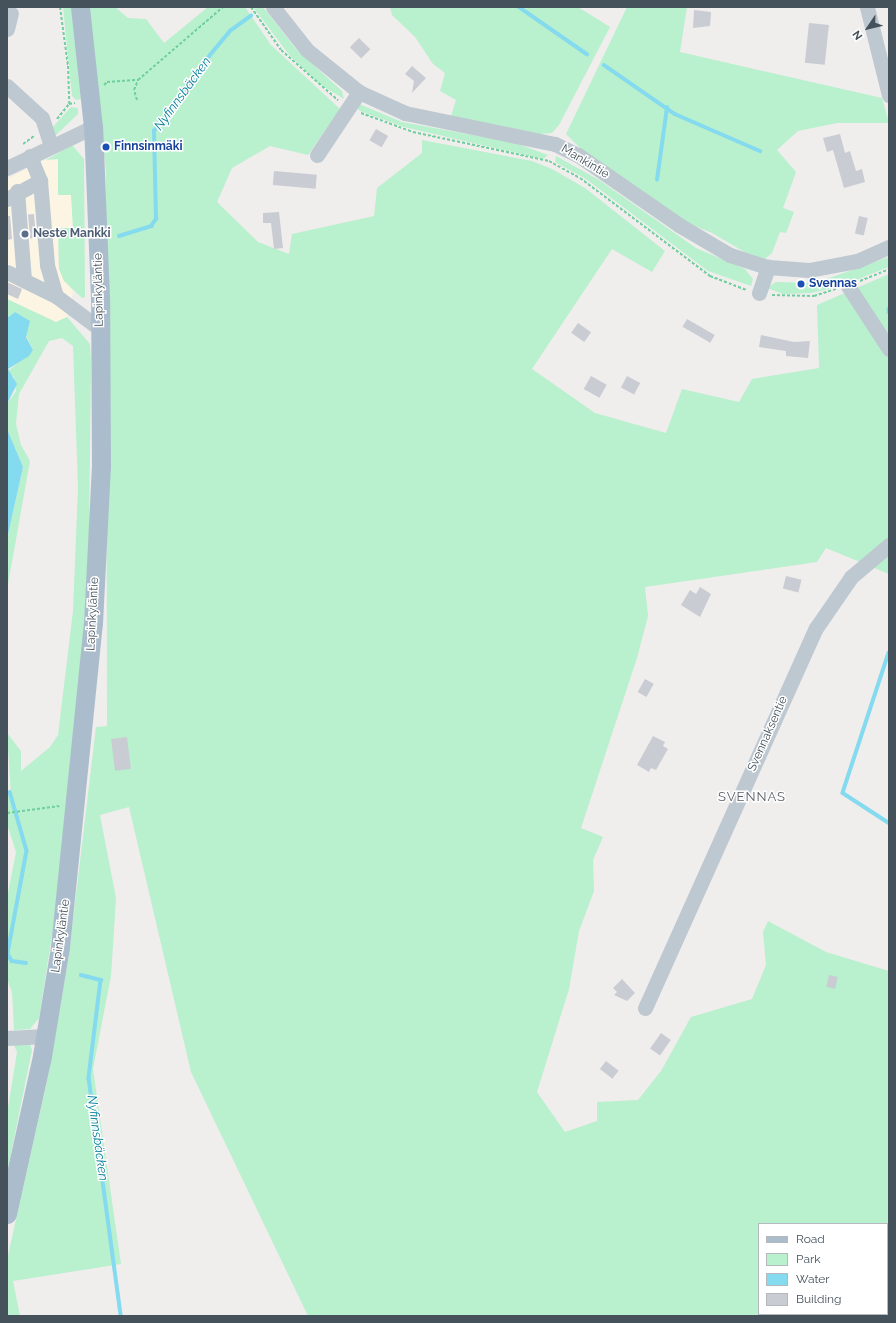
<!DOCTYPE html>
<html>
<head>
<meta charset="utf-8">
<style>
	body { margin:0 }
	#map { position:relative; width:896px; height:1323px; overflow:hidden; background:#f0eded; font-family:Raleway,sans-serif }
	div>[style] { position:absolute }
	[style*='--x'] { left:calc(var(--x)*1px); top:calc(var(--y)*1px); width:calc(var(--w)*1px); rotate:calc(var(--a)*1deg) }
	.commercial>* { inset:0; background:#fcf5e4 }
	.green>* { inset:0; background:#b9f0cd }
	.water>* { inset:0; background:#84daee }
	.stream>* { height:3.5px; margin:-1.75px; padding:0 1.75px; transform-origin:1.75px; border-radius:1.75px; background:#84daee }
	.building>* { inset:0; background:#c9ccd2; transform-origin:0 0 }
	.path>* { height:2px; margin-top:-1px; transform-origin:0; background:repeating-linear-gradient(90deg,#70cf9e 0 3px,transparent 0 5px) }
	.minor>* { height:15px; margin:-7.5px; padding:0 7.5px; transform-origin:7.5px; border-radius:7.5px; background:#bdc8d0 }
	.major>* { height:19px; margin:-9.5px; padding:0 9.5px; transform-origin:9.5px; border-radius:9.5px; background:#abbdcd }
	.dots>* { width:11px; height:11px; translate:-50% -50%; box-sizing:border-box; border:2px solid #fff; border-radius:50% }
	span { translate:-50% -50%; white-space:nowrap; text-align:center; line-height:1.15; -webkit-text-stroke:3px #fff; paint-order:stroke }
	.transit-label { font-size:12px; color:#164399; font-weight:700 }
	.left { translate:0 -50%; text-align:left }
	.street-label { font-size:12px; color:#45515b }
	.service-label { font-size:12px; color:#4e5e75; font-weight:700 }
	.water-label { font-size:13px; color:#09809c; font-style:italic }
	.neighbourhood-label { font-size:13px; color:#595d62; letter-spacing:1px }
	.frame { position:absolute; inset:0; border:8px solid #45515b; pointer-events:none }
	.legend { position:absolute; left:758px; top:1223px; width:130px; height:92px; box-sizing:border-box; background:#fff; border:1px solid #b5b9bd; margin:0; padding:5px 7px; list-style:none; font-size:12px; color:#45515b }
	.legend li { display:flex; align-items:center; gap:8px; height:20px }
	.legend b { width:20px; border:1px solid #b5b9bd }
	.north { position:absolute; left:848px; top:8px; width:40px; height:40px; -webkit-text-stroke:3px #fff; paint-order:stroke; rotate:235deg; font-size:11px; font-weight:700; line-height:16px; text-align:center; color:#45515b }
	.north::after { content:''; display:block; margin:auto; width:14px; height:18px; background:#45515b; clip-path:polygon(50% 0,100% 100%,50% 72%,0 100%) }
</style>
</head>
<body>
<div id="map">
	<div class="commercial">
		<div style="clip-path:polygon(58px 159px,58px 194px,71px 194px,73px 228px,58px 251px,59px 269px,73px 292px,67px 317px,56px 322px,7px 299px,7px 179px,44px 160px)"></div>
	</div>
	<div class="green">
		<div style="clip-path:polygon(63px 7px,71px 7px,81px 99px,76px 100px,72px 96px)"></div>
		<div style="clip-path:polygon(evenodd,89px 7px,115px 7px,128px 18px,146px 19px,164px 43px,208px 7px,245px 7px,271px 45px,340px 109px,308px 155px,270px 146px,232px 168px,217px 202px,258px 242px,289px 254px,292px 234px,374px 216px,377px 188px,422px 153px,422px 140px,532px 161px,552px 169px,585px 188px,665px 251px,652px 272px,612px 249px,532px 369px,595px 413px,666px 433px,682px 389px,739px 402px,752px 379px,819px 368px,817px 305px,889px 274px,889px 574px,826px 548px,817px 562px,645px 587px,648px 616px,637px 658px,581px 828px,603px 837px,593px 860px,594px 891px,579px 931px,569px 989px,537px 1092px,565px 1132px,597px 1121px,597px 1102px,638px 1100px,661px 1071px,691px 1017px,752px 999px,766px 965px,763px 932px,768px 921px,826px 952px,889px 971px,889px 1316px,308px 1316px,191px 1072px,129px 807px,100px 815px,116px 898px,111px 976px,93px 1069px,121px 1264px,13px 1281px,20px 1316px,7px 1316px,7px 1260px,47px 1081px,68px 962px,96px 727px,107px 726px,106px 173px,89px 7px,759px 1224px,887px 1224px,887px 1314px,759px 1314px,759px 1224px)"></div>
		<div style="clip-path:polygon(253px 7px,263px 7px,296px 49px,342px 91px,344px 99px,318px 83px,290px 56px)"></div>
		<div style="clip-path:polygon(390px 7px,578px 7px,610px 27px,559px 125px,552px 133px,540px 134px,451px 116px,456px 100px,440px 91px,445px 73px,433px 64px,415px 37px,392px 15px)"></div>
		<div style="clip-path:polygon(627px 7px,687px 7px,680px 52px,882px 98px,889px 123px,837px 123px,798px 131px,777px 150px,796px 172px,783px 208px,794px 212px,786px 233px,780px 232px,772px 253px,765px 259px,753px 257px,712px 233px,678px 219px,585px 153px,566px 134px)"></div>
		<div style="clip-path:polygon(359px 104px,402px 122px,515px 143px,548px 155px,543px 159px,404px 127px,360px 111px,357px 108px)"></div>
		<div style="clip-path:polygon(71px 107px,78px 108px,78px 114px,56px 135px,52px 128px)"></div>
		<div style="clip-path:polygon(72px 145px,84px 159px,85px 297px,82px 298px,64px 281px,59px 269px,58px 228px,73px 228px,71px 195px,58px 195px,58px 159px,46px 160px)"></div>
		<div style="clip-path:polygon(556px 156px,599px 180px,696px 248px,745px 269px,753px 279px,751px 286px,708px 271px,586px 179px,555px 162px)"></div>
		<div style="clip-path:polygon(889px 257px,889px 267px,838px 287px,811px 293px,783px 294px,767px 288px,776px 282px,815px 283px)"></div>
		<div style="clip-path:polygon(7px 299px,56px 322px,67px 317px,90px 344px,91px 360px,89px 534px,84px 630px,55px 916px,39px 1018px,30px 1029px,14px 1030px,12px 992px,7px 979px,7px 898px,16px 852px,7px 824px,7px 791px,11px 795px,7px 733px,21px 751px,21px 771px,50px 747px,58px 735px,73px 611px,78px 488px,73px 346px,62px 338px,49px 341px,19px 394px,16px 424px,21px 445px,30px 461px,7px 590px,7px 539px,23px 467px,7px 429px,7px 404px,16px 391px,14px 377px,7px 372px,33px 350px,15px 312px,7px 318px)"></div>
		<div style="clip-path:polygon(13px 1043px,30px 1044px,32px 1050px,7px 1173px,7px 1114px,17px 1052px)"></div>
	</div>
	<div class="water">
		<div style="clip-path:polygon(15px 312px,30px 321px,26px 337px,33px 350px,29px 356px,8px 369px,17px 384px,7px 404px,7px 318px)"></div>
		<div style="clip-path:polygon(7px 429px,23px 467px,7px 539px)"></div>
	</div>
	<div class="stream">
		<div style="--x:519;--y:7;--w:83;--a:34.7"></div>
		<div style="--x:604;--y:65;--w:86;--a:34.6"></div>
		<div style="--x:675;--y:114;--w:93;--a:23.5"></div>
		<div style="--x:657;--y:180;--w:73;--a:-82.1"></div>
		<div style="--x:119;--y:236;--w:34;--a:-17"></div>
		<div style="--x:151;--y:226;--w:9;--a:-54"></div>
		<div style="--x:156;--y:219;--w:88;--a:-91.3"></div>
		<div style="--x:154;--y:131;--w:94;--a:-53.6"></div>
		<div style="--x:210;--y:55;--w:31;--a:-50"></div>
		<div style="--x:230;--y:31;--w:26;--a:-36"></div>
		<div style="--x:889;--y:309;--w:3;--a:90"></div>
		<div style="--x:889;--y:653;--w:147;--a:108.2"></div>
		<div style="--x:843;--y:793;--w:55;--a:33.1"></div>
		<div style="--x:10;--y:792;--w:61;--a:73.9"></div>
		<div style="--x:27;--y:851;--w:105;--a:100.5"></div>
		<div style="--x:8;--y:954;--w:8;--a:60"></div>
		<div style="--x:12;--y:961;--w:14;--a:8"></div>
		<div style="--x:81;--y:975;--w:21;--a:14"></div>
		<div style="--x:101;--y:980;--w:99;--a:97"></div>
		<div style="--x:89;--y:1078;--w:240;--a:82.3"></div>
	</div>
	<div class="building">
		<div style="clip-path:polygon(694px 10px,711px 12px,710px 26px,693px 28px)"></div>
		<div style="left:809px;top:23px;width:20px;height:40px;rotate:6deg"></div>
		<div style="left:359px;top:38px;width:16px;height:13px;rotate:45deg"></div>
		<div style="clip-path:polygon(412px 66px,426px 78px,412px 93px,414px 81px,405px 74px)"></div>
		<div style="left:376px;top:129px;width:14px;height:13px;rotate:30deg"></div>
		<div style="clip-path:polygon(840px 134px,845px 153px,850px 151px,856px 171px,862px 169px,865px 182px,844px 188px,833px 150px,827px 152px,823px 138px)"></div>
		<div style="left:274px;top:171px;width:43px;height:14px;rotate:5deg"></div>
		<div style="clip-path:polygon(279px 212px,283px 248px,274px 249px,271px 223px,263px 223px,263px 213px)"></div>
		<div style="left:34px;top:214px;width:24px;height:6px;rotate:85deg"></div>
		<div style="clip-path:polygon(7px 216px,10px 216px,12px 239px,7px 240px)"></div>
		<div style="left:859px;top:216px;width:9px;height:18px;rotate:13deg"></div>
		<div style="clip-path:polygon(7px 282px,22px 289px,18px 299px,7px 294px)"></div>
		<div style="left:687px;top:319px;width:32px;height:9px;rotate:30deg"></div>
		<div style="left:578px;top:323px;width:16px;height:12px;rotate:35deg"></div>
		<div style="clip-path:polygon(761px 335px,794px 342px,810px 341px,808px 358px,786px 356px,786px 351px,759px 347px)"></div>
		<div style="left:591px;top:376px;width:18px;height:15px;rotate:29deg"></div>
		<div style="left:627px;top:376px;width:15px;height:13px;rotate:28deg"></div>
		<div style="left:786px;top:576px;width:16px;height:13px;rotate:14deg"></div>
		<div style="clip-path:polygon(700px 587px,711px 594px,700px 617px,681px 605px,690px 590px,696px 594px)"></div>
		<div style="left:645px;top:679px;width:10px;height:15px;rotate:29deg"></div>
		<div style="clip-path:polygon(653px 736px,665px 742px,663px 746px,668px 749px,656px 770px,651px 768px,649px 772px,637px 765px)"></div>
		<div style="left:127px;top:737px;width:32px;height:16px;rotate:83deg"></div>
		<div style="left:829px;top:975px;width:9px;height:12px;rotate:13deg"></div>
		<div style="clip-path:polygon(622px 979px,635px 993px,627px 1001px,614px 995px,617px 992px,613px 988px)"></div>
		<div style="left:661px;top:1033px;width:12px;height:19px;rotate:35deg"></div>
		<div style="left:606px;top:1061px;width:16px;height:10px;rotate:38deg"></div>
	</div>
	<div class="path">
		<div style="--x:60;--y:7;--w:60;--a:82.3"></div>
		<div style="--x:68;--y:66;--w:38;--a:88"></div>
		<div style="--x:251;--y:7;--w:52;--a:55.1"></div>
		<div style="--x:281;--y:50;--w:76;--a:41.3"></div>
		<div style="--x:104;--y:85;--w:4;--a:-45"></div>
		<div style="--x:107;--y:82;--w:31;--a:-4"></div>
		<div style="--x:137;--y:100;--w:10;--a:-107"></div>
		<div style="--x:134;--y:90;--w:11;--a:-68"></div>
		<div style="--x:138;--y:80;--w:112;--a:-40.7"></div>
		<div style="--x:361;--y:113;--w:55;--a:20.1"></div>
		<div style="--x:413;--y:132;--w:139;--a:12"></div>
		<div style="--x:549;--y:161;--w:35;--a:29"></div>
		<div style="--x:580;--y:178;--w:163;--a:37"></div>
		<div style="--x:710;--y:276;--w:39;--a:21"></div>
		<div style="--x:57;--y:119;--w:19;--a:-51"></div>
		<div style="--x:69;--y:104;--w:6;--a:-9"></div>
		<div style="--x:23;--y:144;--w:14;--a:-36"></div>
		<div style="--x:860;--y:281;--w:31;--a:-22"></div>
		<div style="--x:772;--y:295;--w:42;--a:1.4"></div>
		<div style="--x:814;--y:296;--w:23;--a:-18"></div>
		<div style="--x:7;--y:813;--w:53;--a:-7.5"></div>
	</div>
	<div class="minor">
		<div style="--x:273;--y:7;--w:55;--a:51.7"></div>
		<div style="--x:307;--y:50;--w:67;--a:38.9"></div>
		<div style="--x:359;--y:92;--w:51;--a:24.5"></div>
		<div style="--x:405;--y:113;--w:153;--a:11.7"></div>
		<div style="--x:555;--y:144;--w:25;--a:26"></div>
		<div style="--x:578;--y:155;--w:123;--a:34.7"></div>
		<div style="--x:679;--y:225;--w:59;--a:30.5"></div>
		<div style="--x:730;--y:255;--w:40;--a:18"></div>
		<div style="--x:768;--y:267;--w:41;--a:4.2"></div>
		<div style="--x:809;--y:270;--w:49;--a:-10.6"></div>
		<div style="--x:857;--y:261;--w:35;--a:-24"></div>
		<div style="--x:867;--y:7;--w:91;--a:76"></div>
		<div style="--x:7;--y:29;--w:16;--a:-76"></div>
		<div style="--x:7;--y:86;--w:47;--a:42.4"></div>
		<div style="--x:42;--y:118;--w:28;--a:72"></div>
		<div style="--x:317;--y:155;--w:76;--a:-56.3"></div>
		<div style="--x:30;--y:156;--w:27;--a:68"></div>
		<div style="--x:40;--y:181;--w:84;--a:85.2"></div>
		<div style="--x:47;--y:265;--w:32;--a:74"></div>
		<div style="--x:56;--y:296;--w:55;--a:36.9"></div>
		<div style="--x:7;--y:168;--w:95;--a:-25.5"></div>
		<div style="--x:17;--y:191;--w:89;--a:85.5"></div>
		<div style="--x:7;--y:199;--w:38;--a:-29"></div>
		<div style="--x:7;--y:272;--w:55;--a:26.1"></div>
		<div style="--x:848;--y:286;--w:75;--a:56.9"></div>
		<div style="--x:759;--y:293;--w:28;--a:-71"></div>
		<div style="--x:645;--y:1008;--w:417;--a:-65.8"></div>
		<div style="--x:816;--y:628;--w:62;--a:-55.5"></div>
		<div style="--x:851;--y:577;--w:50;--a:-40.1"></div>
		<div style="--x:7;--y:1038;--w:38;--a:-3"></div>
	</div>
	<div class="major">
		<div style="--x:7;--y:1214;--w:162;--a:-77.5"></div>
		<div style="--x:42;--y:1056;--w:110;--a:-80.6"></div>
		<div style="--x:60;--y:947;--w:326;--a:-84.2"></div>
		<div style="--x:93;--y:623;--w:157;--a:-87.1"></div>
		<div style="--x:101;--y:466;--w:168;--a:-90.3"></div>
		<div style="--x:100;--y:298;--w:171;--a:-92.3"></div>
		<div style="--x:93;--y:127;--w:121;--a:-96.2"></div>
	</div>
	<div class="dots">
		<div style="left:106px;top:147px;background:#1a4fb4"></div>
		<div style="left:25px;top:234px;background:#5c6f8a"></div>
		<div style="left:801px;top:284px;background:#1a4fb4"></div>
	</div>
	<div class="transit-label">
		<span class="left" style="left:114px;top:147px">Finnsinmäki</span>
		<span class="left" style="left:809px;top:284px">Svennas</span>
	</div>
	<div class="street-label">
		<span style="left:585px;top:162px;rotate:31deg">Mankintie</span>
		<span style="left:99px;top:290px;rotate:-91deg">Lapinkyläntie</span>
		<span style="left:93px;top:614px;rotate:-87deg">Lapinkyläntie</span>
		<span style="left:768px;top:734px;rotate:-66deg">Svennaksentie</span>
		<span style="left:61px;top:936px;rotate:-82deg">Lapinkyläntie</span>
	</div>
	<div class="service-label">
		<span class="left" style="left:33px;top:234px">Neste Mankki</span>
	</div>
	<div class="water-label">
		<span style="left:183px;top:94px;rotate:-54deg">Nyfinnsbäcken</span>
		<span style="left:97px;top:1138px;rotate:82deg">Nyfinnsbäcken</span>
	</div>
	<div class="neighbourhood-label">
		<span style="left:752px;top:797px">SVENNAS</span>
	</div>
	<div class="frame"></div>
	<ul class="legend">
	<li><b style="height:5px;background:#abbdcd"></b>Road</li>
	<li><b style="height:11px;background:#b9f0cd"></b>Park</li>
	<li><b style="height:11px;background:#84daee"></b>Water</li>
	<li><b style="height:11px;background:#c9ccd2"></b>Building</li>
	</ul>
	<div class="north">N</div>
</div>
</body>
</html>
